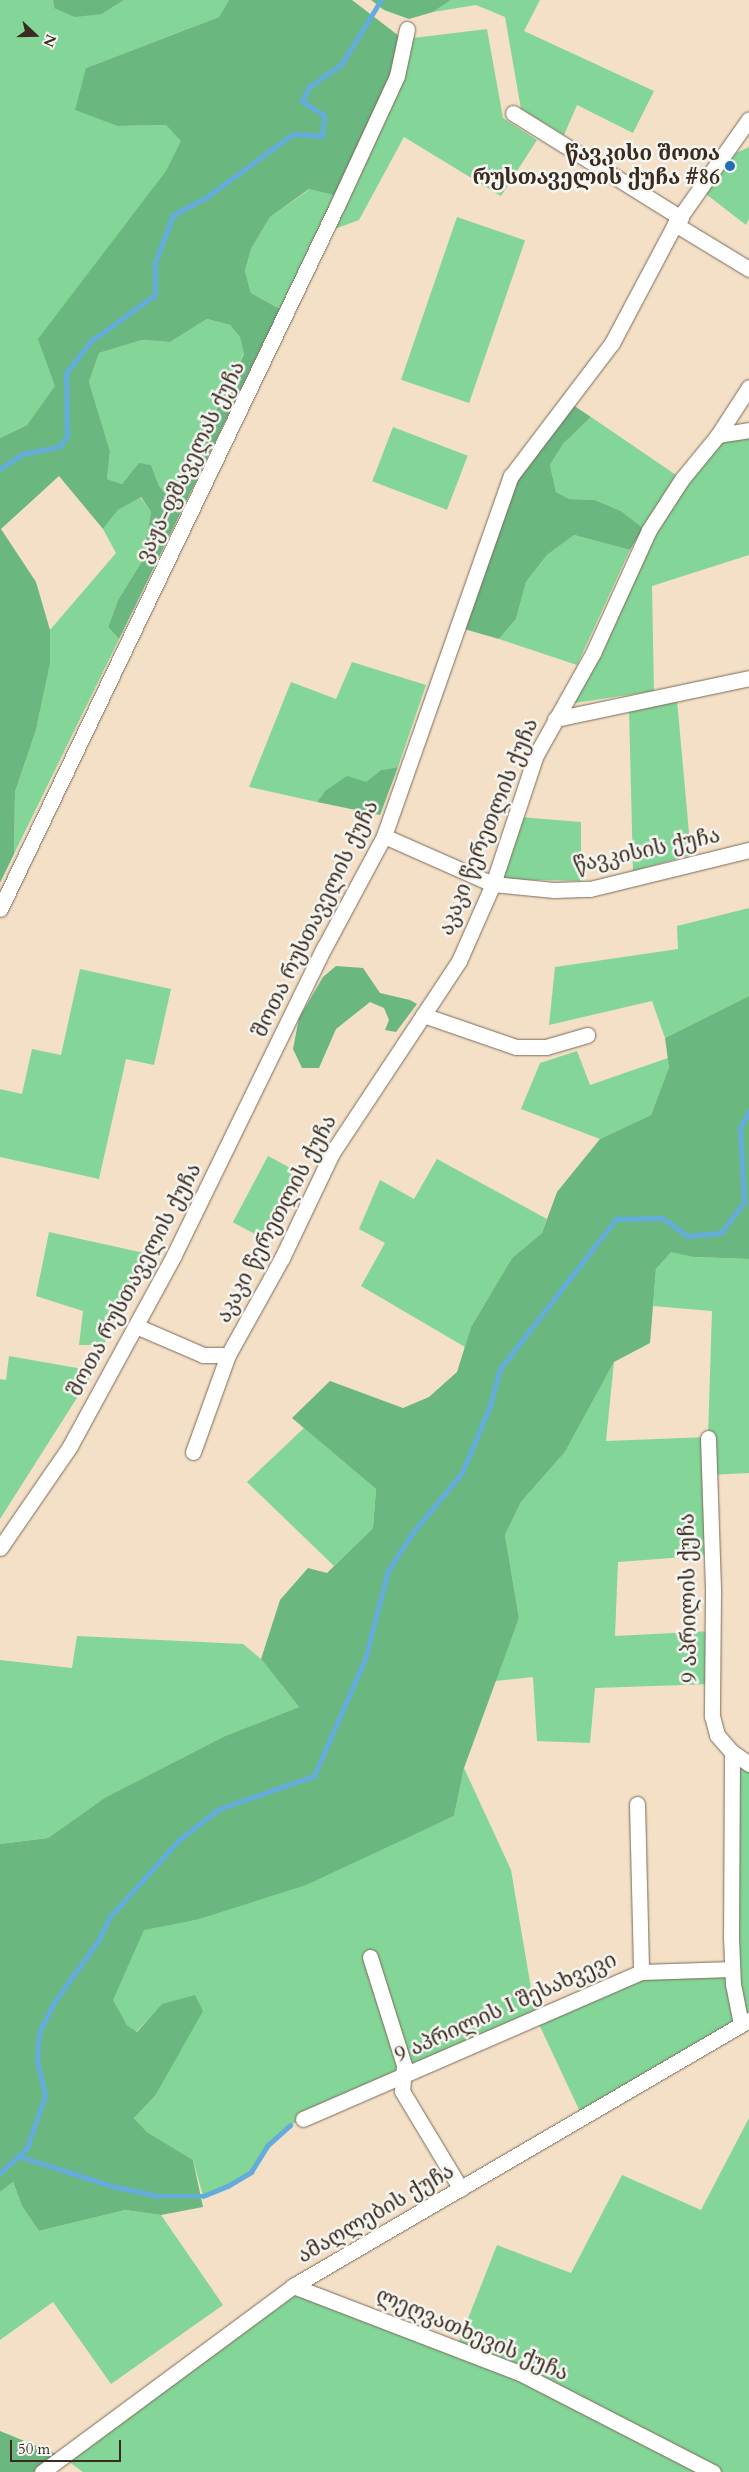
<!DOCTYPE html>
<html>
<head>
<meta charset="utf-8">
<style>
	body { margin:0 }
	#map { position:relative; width:749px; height:2472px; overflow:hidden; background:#f3e0c6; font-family:Cardo,"Noto Serif Georgian",serif }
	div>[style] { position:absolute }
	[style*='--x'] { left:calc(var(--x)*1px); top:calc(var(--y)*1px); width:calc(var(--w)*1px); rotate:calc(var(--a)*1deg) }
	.green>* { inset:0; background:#83d697; transform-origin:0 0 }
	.forest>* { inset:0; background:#6ab780 }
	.stream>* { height:4.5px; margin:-2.25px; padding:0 2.25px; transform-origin:2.25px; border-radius:2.25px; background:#64acdb }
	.roads { filter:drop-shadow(0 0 1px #7b6a59) drop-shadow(0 0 1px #7b6a59) }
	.minor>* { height:15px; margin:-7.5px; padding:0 7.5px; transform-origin:7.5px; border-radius:7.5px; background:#fff }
	.dots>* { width:14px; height:14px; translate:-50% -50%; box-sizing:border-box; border:2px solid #f6f6f2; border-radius:50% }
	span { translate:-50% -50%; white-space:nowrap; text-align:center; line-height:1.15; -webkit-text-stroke:5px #f6f6f2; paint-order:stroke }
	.poi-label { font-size:21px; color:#3b2a1e; font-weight:700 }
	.right { translate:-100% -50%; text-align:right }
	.street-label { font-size:21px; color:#3b2a1e }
	.north { position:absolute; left:10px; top:10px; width:50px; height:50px; -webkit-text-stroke:4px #f6f6f2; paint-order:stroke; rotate:111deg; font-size:14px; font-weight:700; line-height:20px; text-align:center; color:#3b2a1e }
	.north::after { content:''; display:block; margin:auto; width:18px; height:22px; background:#3b2a1e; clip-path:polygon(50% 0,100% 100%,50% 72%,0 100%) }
	.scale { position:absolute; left:10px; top:2440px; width:111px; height:22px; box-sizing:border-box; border:2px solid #3b2a1e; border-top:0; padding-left:6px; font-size:15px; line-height:18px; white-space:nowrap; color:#3b2a1e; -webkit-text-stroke:4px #f6f6f2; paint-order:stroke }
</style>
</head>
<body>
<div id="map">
	<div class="green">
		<div style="clip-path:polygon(0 0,53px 0,54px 8px,102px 14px,124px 0,229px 0,219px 17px,86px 68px,118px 126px,166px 125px,182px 141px,56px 386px,27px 425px,0 438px)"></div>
		<div style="clip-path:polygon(451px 0,540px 0,524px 31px,654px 91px,633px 133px,577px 105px,564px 135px,521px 109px,505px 17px,476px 5px,433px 12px)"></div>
		<div style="clip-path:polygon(487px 29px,503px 118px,537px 140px,501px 196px,404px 137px,359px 220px,332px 230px,413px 38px)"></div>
		<div style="clip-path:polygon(749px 147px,749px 219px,746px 225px,706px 194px,736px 153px)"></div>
		<div style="clip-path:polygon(310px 189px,337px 196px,280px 309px,251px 293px,245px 271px,251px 249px,270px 217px)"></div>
		<div style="left:457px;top:217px;width:72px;height:172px;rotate:19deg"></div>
		<div style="clip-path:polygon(207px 319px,230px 325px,240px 337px,244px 353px,171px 500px,159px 486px,151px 465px,139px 464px,122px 484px,107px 479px,110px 451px,89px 382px,99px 353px,142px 340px,170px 342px)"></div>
		<div style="clip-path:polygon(591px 417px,676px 475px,643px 528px,621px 511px,595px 500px,569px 499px,556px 492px,550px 465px,563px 444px)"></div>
		<div style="left:393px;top:427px;width:80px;height:58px;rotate:21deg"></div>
		<div style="clip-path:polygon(749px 437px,749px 555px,652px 586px,654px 691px,568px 704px,601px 657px,652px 538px,681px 489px,721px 441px)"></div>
		<div style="clip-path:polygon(140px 497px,151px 512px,142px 561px,118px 600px,108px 627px,119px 639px,14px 854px,15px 792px,36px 730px,50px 664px,50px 630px,116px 553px,103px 529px,118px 510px)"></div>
		<div style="clip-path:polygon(574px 535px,630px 550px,577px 665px,499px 639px,516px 619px,526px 582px,547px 555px)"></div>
		<div style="clip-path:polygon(352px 662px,426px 685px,398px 767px,381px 770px,366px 782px,325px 791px,317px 802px,249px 787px,291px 682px,336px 699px)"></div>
		<div style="clip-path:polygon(677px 700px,691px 855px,633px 871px,629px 708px)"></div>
		<div style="clip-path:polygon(520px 817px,581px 822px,581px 881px,501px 879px)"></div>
		<div style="clip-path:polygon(749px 908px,749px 996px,665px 1038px,652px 1001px,549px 1025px,555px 967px,678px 949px,677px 926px)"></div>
		<div style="clip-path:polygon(80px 969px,171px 989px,154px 1065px,126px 1059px,99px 1179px,0 1157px,0 1089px,22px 1094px,32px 1049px,61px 1055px)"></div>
		<div style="clip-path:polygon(577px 1051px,590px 1085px,668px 1058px,669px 1067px,651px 1115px,600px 1139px,521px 1109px,540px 1063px)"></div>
		<div style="left:268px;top:1156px;width:36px;height:75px;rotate:28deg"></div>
		<div style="clip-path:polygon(437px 1159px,547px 1219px,542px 1233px,512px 1258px,471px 1327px,465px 1347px,361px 1286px,385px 1243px,359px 1229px,380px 1180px,414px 1199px)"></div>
		<div style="clip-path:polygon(49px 1232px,153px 1255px,103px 1345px,79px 1345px,83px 1311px,36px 1296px)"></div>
		<div style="clip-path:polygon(671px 1251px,693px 1257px,749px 1259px,749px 1473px,709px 1475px,711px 1555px,618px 1562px,615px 1636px,713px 1631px,712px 1684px,595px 1688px,590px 1743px,537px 1741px,533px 1677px,495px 1681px,519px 1618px,505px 1535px,521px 1502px,565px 1452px,614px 1362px,606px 1441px,708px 1437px,712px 1311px,653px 1306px,656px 1269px)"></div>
		<div style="clip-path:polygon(9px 1356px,94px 1371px,0 1519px,0 1379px,6px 1380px)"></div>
		<div style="clip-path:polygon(304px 1428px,376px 1489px,373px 1528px,334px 1566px,247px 1482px)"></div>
		<div style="clip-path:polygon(77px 1636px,243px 1644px,261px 1659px,299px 1707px,225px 1736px,106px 1797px,48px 1838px,0 1844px,0 1660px,72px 1668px)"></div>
		<div style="clip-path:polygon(732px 1752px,749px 1764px,749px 2020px,583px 2118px,536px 2018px,290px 2125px,267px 2146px,251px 2172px,228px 2186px,203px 2196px,193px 2160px,147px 2132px,134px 2118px,155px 2096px,174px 2057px,163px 2004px,136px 2032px,127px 2025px,112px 2000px,144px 1929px,196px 1920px,390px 1845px,454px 1816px,464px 1768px,511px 1870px,536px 2018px,641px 1972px,732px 1969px)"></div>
		<div style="clip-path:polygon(749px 2118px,749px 2472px,83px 2472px,61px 2456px,293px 2286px,456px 2349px,497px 2245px,571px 2273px,622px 2175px,701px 2210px)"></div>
		<div style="clip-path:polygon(13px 2182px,22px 2206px,39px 2231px,125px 2210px,161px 2215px,223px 2305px,111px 2384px,53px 2302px,0 2340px,0 2192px)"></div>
	</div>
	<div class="forest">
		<div style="clip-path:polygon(53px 0,124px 0,102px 14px,75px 17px,54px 8px)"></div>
		<div style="clip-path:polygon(evenodd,229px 0,352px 0,399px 36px,389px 78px,337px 196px,309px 189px,270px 217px,251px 249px,245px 271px,251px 293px,280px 309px,119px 639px,108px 627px,118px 600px,142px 561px,151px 512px,141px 497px,118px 510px,103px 529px,59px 476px,1px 529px,36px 582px,50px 630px,50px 664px,36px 730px,15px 792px,14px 854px,0 883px,0 438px,27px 425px,55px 386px,38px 339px,166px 171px,181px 141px,166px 125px,118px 126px,75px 110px,86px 68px,219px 17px,229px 0,207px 319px,230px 325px,240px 337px,244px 354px,171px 500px,159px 486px,151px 465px,139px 463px,122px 484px,107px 479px,110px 451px,89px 382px,99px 353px,142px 340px,170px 342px,207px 319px)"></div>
		<div style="clip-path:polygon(371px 0,451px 0,433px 12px,409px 19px,384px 10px)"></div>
		<div style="clip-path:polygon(573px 405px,591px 417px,563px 444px,550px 465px,556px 492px,569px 499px,595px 500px,621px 511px,643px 528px,630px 550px,574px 535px,547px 555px,526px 582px,516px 619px,499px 639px,464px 629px,516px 477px)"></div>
		<div style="clip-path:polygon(398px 767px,380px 815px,317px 802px,325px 791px,347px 776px,366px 782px,381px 770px)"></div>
		<div style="clip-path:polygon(336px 966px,363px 968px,380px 993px,410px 1000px,417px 1004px,396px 1032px,385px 1030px,389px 1020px,384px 1008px,370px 1002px,336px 1029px,319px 1068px,302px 1068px,293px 1049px,299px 1018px,323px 977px)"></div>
		<div style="clip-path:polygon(749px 996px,749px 1259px,693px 1257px,671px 1252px,656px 1269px,650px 1343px,614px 1362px,565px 1452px,521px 1502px,505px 1535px,519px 1618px,464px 1768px,454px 1816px,306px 1885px,196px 1920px,144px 1930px,113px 2000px,127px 2025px,137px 2032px,162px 2004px,195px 1995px,203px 2011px,155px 2096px,134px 2118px,147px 2132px,193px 2160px,203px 2207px,161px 2215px,125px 2210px,39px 2231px,22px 2206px,13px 2182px,0 2192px,0 1844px,48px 1838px,106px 1797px,225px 1736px,299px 1707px,261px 1659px,280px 1600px,308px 1568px,327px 1573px,373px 1528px,376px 1489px,292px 1418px,330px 1381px,403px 1408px,429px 1397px,457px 1372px,471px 1327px,512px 1258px,542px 1233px,557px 1192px,600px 1139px,651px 1115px,669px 1067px,665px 1038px)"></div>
		<div style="clip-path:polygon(0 2431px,61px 2456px,42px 2472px,0 2472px)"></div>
	</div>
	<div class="stream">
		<div style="--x:0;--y:469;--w:27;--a:-34"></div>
		<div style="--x:22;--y:454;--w:38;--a:-11"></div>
		<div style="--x:59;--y:447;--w:13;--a:-51"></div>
		<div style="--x:67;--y:437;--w:64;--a:-90.9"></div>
		<div style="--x:66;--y:373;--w:41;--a:-52"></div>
		<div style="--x:91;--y:341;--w:79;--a:-35.7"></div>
		<div style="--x:155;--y:295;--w:32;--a:-90"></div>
		<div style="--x:155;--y:263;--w:51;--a:-69.4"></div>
		<div style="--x:173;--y:215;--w:40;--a:-28"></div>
		<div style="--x:208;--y:196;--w:105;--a:-36.1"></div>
		<div style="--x:293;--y:134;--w:29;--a:4"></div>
		<div style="--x:322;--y:136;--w:20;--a:-84"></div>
		<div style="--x:324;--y:116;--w:27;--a:-146"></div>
		<div style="--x:302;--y:101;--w:16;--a:-63"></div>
		<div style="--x:309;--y:87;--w:39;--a:-35"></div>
		<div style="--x:341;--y:65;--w:76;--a:-58.4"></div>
		<div style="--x:18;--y:2156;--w:99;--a:17.7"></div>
		<div style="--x:112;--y:2186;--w:48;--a:12"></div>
		<div style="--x:159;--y:2196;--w:44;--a:0"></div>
		<div style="--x:203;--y:2196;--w:27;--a:-22"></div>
		<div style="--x:228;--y:2186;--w:27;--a:-31"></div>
		<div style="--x:251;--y:2172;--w:31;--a:-58"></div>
		<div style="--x:267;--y:2146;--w:31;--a:-42"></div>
		<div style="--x:0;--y:2173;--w:37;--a:-43"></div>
		<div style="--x:27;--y:2148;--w:56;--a:-71.2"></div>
		<div style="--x:45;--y:2095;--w:36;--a:-103"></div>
		<div style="--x:37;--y:2060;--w:27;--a:-86"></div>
		<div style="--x:39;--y:2033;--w:32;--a:-64"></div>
		<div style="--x:53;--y:2004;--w:77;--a:-54.5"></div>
		<div style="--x:98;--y:1941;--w:25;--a:-64"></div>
		<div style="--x:109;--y:1918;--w:106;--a:-48.1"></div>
		<div style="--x:180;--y:1839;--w:49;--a:-37.6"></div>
		<div style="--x:219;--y:1809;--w:101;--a:-19.2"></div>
		<div style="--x:314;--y:1776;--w:128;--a:-66.4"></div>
		<div style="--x:365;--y:1659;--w:91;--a:-75.4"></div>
		<div style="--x:388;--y:1571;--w:43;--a:-57.4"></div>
		<div style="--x:411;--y:1535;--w:80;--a:-50.6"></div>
		<div style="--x:462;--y:1473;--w:73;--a:-67.3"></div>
		<div style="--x:490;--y:1406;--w:38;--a:-75"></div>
		<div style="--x:500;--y:1369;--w:190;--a:-52.3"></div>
		<div style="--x:616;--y:1219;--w:47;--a:-1.2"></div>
		<div style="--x:663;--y:1218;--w:31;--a:36"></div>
		<div style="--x:688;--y:1236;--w:33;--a:-5"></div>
		<div style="--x:721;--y:1233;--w:39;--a:-53"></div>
		<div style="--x:744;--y:1202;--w:74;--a:-93.1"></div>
		<div style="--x:740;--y:1128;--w:19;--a:-62"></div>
	</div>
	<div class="roads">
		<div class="minor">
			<div style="--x:513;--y:113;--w:198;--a:32"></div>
			<div style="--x:675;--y:224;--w:87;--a:31.3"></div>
			<div style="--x:718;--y:435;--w:31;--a:-9"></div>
			<div style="--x:555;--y:719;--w:198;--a:-11.9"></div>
			<div style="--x:384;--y:836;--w:119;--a:23.8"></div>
			<div style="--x:493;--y:884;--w:61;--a:5.6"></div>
			<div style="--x:554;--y:890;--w:36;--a:-2"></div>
			<div style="--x:590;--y:889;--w:164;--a:-13.8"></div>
			<div style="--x:0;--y:909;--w:777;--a:-64.39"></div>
			<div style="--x:336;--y:208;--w:145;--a:-65.2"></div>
			<div style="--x:397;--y:76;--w:48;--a:-78"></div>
			<div style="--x:423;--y:1015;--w:98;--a:19"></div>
			<div style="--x:516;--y:1047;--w:30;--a:0"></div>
			<div style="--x:546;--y:1047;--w:43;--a:-16.3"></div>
			<div style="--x:136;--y:1326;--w:73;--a:23.4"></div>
			<div style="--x:203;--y:1355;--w:25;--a:0"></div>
			<div style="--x:708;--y:1438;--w:154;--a:88.1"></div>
			<div style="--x:713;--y:1592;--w:124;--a:90.5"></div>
			<div style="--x:712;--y:1716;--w:20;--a:75"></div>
			<div style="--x:717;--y:1735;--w:23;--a:49"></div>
			<div style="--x:732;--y:1752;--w:21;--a:35"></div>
			<div style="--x:193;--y:1452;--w:103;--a:-70.2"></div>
			<div style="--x:228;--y:1355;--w:111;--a:-60.9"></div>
			<div style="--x:282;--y:1258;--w:116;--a:-64.5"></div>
			<div style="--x:332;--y:1153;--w:230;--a:-56.5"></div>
			<div style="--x:459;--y:961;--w:84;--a:-66.2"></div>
			<div style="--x:493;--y:884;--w:136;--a:-71.6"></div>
			<div style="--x:536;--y:755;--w:117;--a:-60.8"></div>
			<div style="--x:593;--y:653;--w:135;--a:-65.5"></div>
			<div style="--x:649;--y:530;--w:61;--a:-57.1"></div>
			<div style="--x:682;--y:479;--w:57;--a:-50.7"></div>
			<div style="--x:718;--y:435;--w:57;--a:-57.1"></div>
			<div style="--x:0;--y:1548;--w:124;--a:-55.5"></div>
			<div style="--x:70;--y:1446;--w:217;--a:-61.4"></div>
			<div style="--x:174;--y:1255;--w:342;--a:-64"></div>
			<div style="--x:324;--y:948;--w:127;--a:-61.8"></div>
			<div style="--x:384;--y:836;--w:382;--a:-70.6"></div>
			<div style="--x:511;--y:476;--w:167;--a:-52.8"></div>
			<div style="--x:612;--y:343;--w:135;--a:-62.1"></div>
			<div style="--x:675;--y:224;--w:128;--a:-54.8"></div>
			<div style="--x:732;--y:1752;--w:185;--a:90.3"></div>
			<div style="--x:731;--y:1937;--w:47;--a:87.6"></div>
			<div style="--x:733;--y:1984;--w:41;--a:78.7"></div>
			<div style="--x:637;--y:1804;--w:168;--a:88.6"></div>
			<div style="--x:370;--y:1957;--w:113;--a:72.5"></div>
			<div style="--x:404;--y:2065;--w:26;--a:94"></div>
			<div style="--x:402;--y:2091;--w:114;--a:59"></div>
			<div style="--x:303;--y:2119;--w:369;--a:-23.5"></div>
			<div style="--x:641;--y:1972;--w:91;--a:-1.9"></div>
			<div style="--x:293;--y:2286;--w:243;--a:21"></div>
			<div style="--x:520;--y:2373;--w:217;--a:27.2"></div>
			<div style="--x:42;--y:2472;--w:312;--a:-36.5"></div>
			<div style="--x:293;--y:2286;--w:528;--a:-30.26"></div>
		</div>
	</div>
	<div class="dots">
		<div style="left:730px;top:166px;background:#1f6fb2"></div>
	</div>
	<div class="poi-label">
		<span class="right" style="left:720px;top:166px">წავკისი შოთა<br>რუსთაველის ქუჩა #86</span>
	</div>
	<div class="street-label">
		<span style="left:191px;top:462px;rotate:-64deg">ვაჟა-ფშაველას ქუჩა</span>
		<span style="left:489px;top:827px;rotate:-68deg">აკაკი წერეთლის ქუჩა</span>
		<span style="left:647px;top:851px;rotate:-12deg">წავკისის ქუჩა</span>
		<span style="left:316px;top:919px;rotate:-64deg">შოთა რუსთაველის ქუჩა</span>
		<span style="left:277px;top:1219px;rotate:-62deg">აკაკი წერეთლის ქუჩა</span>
		<span style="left:135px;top:1280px;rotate:-62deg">შოთა რუსთაველის ქუჩა</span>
		<span style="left:689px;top:1598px;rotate:-91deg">9 აპრილის ქუჩა</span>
		<span style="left:506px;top:2008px;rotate:-24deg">9 აპრილის I შესახვევი</span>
		<span style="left:376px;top:2214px;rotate:-30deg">ამაღლების ქუჩა</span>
		<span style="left:472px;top:2335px;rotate:23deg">ლეღვათხევის ქუჩა</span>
	</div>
	<div class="north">N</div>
	<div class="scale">50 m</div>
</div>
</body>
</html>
